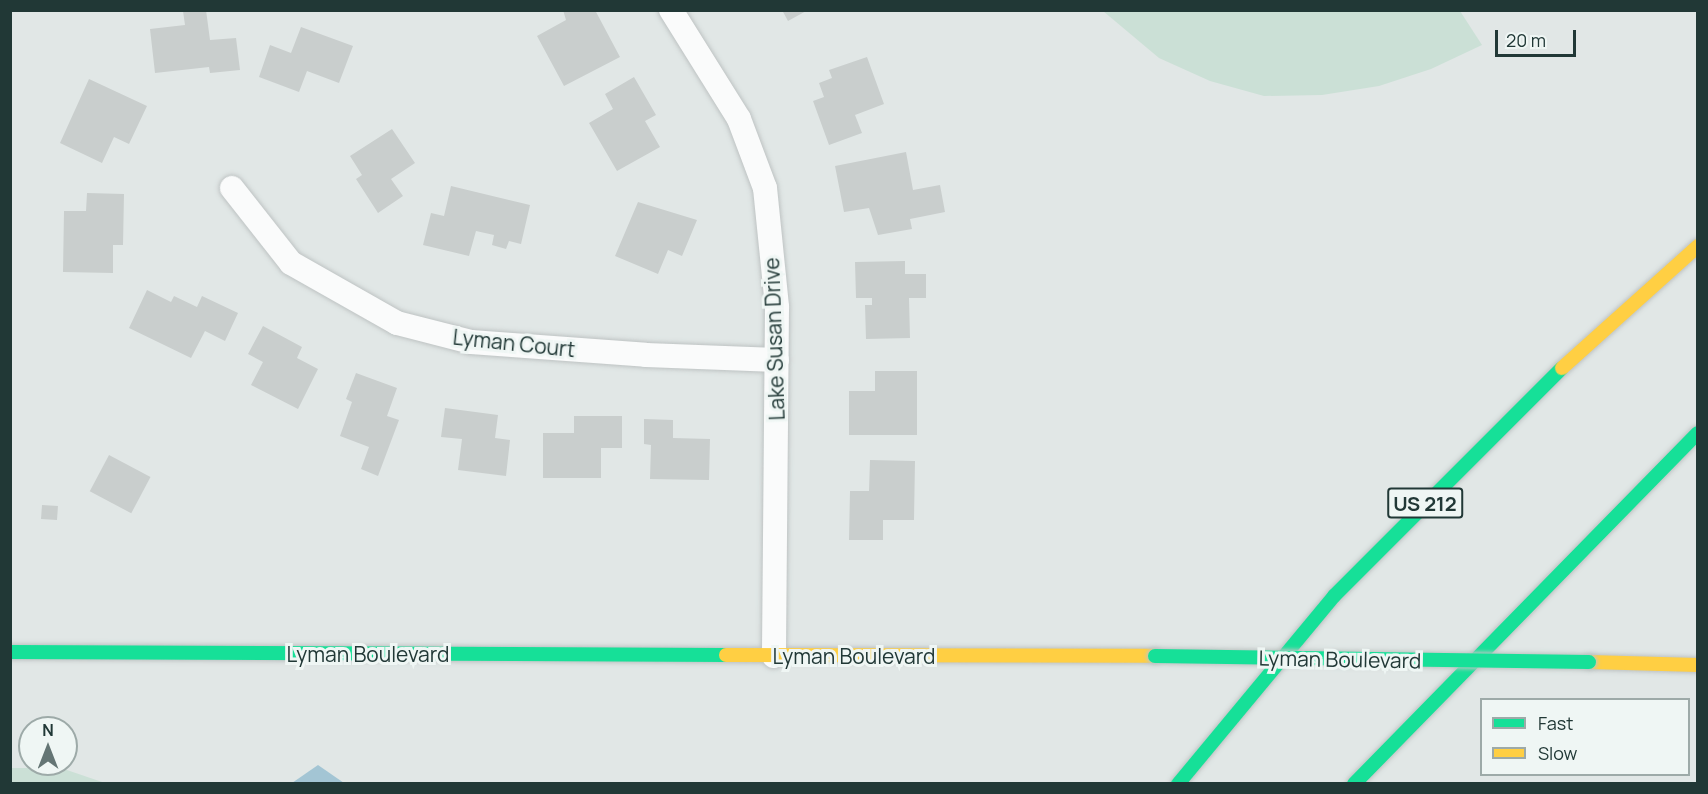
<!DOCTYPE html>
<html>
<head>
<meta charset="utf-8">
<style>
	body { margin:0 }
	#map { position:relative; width:1708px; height:794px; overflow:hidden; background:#e1e7e6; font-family:Manrope,sans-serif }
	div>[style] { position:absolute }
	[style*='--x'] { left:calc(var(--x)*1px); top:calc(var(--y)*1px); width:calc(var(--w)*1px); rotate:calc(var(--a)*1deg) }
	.green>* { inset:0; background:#cbe0d6 }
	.water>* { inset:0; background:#a3c5d4 }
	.building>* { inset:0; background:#c9cecd; transform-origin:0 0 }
	.roads { filter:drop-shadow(0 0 2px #bec3c3) drop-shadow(0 0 2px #bec3c3) }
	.street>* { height:24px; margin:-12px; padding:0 12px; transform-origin:12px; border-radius:12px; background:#fafbfb }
	.fast>* { height:14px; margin:-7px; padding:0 7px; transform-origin:7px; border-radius:7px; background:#16e098 }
	.slow>* { height:14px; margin:-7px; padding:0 7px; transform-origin:7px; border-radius:7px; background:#ffcf43 }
	.bridges { filter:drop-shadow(0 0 2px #bec5c3) drop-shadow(0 0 2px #bec5c3) }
	.fast-bridge>* { height:14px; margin:-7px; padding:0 7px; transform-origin:7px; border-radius:7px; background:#16e098 }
	span { translate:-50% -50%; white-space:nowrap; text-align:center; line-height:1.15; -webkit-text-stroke:6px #eff6f4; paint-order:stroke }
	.shield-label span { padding:2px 4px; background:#eff6f4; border:2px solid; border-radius:4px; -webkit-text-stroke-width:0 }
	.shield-label { font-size:20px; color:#213836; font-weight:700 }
	.street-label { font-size:21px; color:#213836 }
	.frame { position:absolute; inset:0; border:12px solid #213836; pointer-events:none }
	.legend { position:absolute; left:1480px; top:698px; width:210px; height:78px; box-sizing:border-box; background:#eff6f4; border:2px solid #9daaa8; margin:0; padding:8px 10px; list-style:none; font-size:18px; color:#213836 }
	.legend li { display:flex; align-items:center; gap:12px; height:30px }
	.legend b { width:30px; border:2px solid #9daaa8 }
	.north { position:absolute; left:18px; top:716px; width:60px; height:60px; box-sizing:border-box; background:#eff6f4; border:2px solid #9daaa8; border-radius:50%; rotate:0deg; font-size:16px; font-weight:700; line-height:24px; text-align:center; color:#213836 }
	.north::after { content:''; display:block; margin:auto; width:21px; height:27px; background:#647574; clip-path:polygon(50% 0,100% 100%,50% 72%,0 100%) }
	.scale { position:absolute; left:1495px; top:30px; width:81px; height:27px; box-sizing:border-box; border:3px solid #213836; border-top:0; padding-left:8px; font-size:18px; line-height:21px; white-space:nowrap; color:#213836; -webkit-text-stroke:4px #eff6f4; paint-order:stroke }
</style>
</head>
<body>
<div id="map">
	<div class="green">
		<div style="clip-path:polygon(1103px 11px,1460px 11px,1482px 45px,1431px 69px,1379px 86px,1322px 95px,1264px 96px,1210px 81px,1159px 58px)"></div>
		<div style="clip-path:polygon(10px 768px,61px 768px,105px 783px,11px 783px)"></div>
	</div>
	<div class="water">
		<div style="clip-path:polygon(318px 765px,344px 783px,292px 783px)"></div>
	</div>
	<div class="building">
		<div style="clip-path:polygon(206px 10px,210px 40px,236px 38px,240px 70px,210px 73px,209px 67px,155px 73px,150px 29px,185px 25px,183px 11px)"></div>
		<div style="clip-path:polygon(563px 10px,595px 10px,620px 57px,564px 86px,537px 36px,566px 20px)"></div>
		<div style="clip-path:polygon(782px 10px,808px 10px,788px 21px)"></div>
		<div style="clip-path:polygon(301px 27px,353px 46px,339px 83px,307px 71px,299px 92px,259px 77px,270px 45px,291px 53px)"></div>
		<div style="clip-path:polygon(867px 57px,884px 104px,855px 115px,862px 133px,829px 145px,813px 101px,824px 97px,819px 83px,832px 78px,829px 70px)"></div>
		<div style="clip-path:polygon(634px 77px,656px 115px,645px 121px,660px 147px,617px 171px,589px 123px,613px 109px,605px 94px)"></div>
		<div style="clip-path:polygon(89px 79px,147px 106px,129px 144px,114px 137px,102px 163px,60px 143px)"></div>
		<div style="clip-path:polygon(392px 129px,415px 163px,391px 179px,403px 196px,378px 213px,356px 179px,362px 175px,350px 156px)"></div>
		<div style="clip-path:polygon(906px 152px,913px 190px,940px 185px,945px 212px,910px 219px,912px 229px,878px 235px,869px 208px,844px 212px,835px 166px)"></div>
		<div style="clip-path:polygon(451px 186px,530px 205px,521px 244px,509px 241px,506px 249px,492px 245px,494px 235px,476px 231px,469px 256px,423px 245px,431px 213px,444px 216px)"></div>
		<div style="clip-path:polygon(87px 193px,124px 194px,123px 245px,113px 245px,113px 273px,63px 272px,64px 211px,86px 211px)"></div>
		<div style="clip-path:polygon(638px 202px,697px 220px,682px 256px,668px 250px,658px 274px,615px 256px)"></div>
		<div style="clip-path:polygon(905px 261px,905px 274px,926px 274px,926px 298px,909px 298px,910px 338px,866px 339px,865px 305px,872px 305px,872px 298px,856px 298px,855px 262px)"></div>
		<div style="clip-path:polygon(147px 290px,171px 302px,174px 296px,197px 307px,202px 296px,238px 313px,225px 341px,205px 331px,191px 358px,129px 328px)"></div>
		<div style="clip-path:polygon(263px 326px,302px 347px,297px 358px,318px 369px,298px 409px,251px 385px,263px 362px,248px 354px)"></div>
		<div style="clip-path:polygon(875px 371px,917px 371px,917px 435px,849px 435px,849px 391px,875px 391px)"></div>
		<div style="clip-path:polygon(356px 373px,397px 388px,387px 416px,399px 420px,378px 476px,361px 469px,369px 447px,340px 436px,352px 402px,346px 399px)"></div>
		<div style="clip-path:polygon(445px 408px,498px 415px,495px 438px,510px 440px,506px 476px,458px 470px,462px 439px,441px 437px)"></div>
		<div style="clip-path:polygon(574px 416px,622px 416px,622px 448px,601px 448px,601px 478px,543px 478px,543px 433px,574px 433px)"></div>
		<div style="clip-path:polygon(644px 419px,673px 420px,673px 438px,710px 439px,709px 480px,650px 479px,651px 445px,644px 444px)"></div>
		<div style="left:109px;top:455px;width:47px;height:41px;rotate:28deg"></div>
		<div style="clip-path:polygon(870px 460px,915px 461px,914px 520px,883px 520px,883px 540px,849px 540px,850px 491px,869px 491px)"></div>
		<div style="left:42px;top:505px;width:16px;height:14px;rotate:4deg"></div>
	</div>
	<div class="roads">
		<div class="street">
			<div style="--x:671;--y:10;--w:128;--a:58"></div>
			<div style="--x:739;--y:119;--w:74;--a:69.4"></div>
			<div style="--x:765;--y:188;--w:120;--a:84.2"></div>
			<div style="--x:777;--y:307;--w:349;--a:90.5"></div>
			<div style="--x:232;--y:188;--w:95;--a:51.8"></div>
			<div style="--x:291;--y:263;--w:122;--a:29.5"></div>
			<div style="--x:397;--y:323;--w:76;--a:14.4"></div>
			<div style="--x:471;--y:342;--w:175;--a:4.2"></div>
			<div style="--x:646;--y:355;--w:131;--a:2.2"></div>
		</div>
		<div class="fast">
			<div style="--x:10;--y:652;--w:716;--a:0.24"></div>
			<div style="--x:1178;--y:784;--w:244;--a:-50.3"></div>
			<div style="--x:1334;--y:596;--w:322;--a:-45"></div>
			<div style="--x:1354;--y:784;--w:491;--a:-45.6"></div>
		</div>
		<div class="slow">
			<div style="--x:1562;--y:368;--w:183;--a:-41.9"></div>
			<div style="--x:726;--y:655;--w:429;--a:0.1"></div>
			<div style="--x:1589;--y:662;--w:109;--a:1.6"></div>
		</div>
	</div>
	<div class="bridges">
		<div class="fast-bridge">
			<div style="--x:1155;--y:656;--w:434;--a:0.8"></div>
		</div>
	</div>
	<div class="shield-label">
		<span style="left:1425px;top:503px">US 212</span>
	</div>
	<div class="street-label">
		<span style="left:774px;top:339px;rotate:-92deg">Lake Susan Drive</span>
		<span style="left:514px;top:343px;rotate:6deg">Lyman Court</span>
		<span style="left:368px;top:654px">Lyman Boulevard</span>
		<span style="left:854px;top:656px">Lyman Boulevard</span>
		<span style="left:1340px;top:659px;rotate:1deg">Lyman Boulevard</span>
	</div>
	<div class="frame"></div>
	<ul class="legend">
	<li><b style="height:8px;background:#16e098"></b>Fast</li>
	<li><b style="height:8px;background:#ffcf43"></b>Slow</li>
	</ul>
	<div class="north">N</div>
	<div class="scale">20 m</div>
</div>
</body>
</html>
